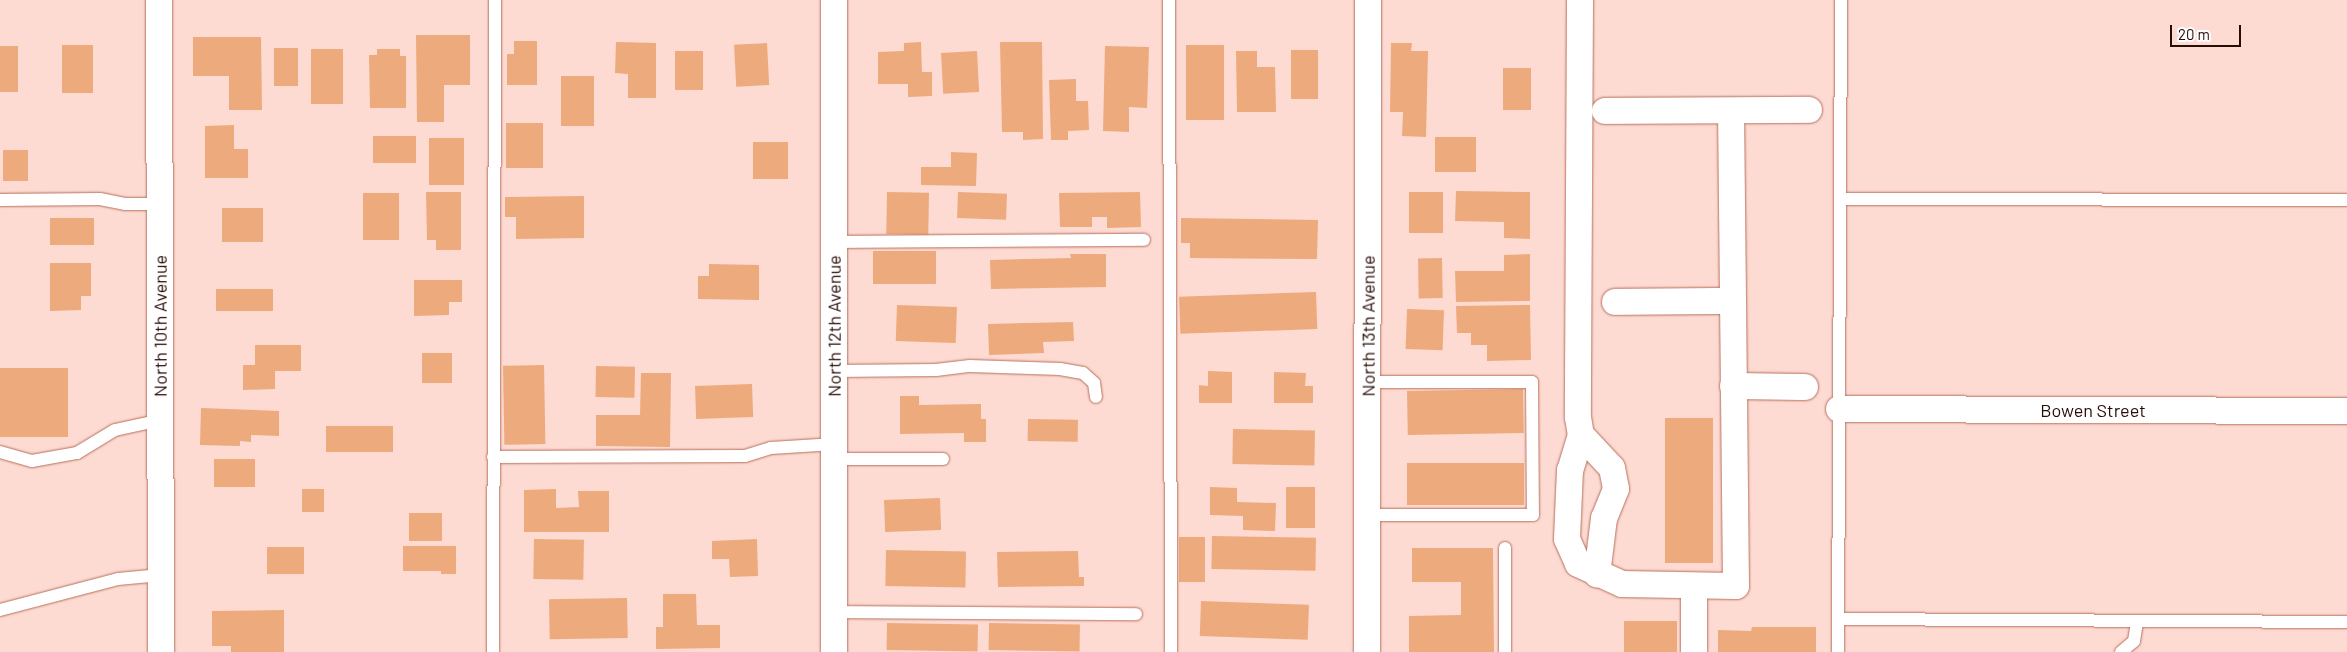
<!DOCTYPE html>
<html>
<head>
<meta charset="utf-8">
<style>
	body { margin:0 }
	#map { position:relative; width:2347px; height:652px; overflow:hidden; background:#fddbd2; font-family:Barlow,sans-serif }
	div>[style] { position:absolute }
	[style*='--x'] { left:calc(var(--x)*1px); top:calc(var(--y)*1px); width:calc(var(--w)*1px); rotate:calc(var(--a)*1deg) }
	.building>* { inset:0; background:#edaa7d; transform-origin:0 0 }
	.roads { filter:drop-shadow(0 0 1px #b96f5d) drop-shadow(0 0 1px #b96f5d) }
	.service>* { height:12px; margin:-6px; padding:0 6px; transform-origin:6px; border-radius:6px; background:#fff }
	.minor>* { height:26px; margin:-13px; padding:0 13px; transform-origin:13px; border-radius:13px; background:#fff }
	span { translate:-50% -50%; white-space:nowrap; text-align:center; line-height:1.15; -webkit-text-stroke:4px #fff; paint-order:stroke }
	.street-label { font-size:18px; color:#280c06 }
	.scale { position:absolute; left:2170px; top:25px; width:71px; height:22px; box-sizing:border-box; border:2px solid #280c06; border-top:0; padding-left:6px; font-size:15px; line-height:18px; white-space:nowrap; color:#280c06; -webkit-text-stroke:4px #fff; paint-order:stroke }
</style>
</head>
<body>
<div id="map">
	<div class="building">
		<div style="clip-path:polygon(416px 35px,470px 35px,470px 85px,444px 85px,444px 122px,417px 122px)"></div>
		<div style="clip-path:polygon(193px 37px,261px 37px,262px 110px,229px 110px,229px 76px,193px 76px)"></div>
		<div style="clip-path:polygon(514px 41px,537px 41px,537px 85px,507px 85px,507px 54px,514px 54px)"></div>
		<div style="clip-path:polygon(616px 42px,656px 43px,656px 98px,628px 98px,628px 74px,615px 73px)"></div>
		<div style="clip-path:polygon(921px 42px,922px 72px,932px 72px,932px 96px,908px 97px,908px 84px,878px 84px,878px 52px,904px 51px,904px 43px)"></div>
		<div style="clip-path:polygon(1000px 42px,1042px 42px,1043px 139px,1023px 140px,1023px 132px,1002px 132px)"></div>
		<div style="left:767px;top:43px;width:42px;height:33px;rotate:87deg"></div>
		<div style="clip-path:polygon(1391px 43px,1412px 43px,1411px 51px,1428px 51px,1426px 137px,1402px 136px,1403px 112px,1390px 112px)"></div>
		<div style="left:62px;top:45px;width:31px;height:48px"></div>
		<div style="left:1186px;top:45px;width:38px;height:75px"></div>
		<div style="left:0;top:46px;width:18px;height:46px"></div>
		<div style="clip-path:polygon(1105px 46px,1149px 47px,1147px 108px,1129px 107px,1129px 132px,1103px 131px)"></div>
		<div style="left:274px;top:48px;width:24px;height:38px"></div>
		<div style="left:311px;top:49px;width:32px;height:55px"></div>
		<div style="clip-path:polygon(377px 49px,400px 49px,400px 56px,406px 56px,406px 108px,370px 108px,369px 55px,377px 55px)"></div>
		<div style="left:1291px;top:50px;width:27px;height:49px"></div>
		<div style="left:675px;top:51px;width:28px;height:39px"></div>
		<div style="left:977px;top:51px;width:41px;height:36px;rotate:87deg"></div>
		<div style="clip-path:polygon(1236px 51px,1257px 51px,1257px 67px,1275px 67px,1276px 112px,1237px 112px)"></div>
		<div style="left:1503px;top:68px;width:28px;height:42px"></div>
		<div style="left:594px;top:76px;width:50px;height:33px;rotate:90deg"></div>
		<div style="clip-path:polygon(1076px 79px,1076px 101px,1088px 101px,1089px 130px,1068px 131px,1068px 140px,1051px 140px,1049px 80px)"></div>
		<div style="left:543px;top:123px;width:45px;height:37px;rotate:90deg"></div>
		<div style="clip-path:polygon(234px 125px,234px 149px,248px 149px,248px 178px,205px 178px,205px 126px)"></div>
		<div style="left:373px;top:136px;width:43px;height:27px"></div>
		<div style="left:1435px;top:137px;width:41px;height:35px"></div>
		<div style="left:429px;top:138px;width:35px;height:47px"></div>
		<div style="left:753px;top:142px;width:35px;height:37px"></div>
		<div style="left:3px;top:150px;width:25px;height:31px"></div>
		<div style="clip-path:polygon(951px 152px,977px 153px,976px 186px,921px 185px,921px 167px,951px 167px)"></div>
		<div style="clip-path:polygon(1456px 191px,1530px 192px,1530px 239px,1504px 238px,1504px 222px,1455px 221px)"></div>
		<div style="clip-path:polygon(426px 192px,461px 192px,461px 250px,436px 250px,436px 240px,427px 240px)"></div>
		<div style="left:887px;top:192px;width:42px;height:42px;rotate:1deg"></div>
		<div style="left:958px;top:192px;width:49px;height:26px;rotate:2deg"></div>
		<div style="clip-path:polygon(1140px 192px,1141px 227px,1107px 228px,1107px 217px,1092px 217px,1092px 227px,1060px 227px,1059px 193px)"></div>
		<div style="left:1409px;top:192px;width:34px;height:41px"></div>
		<div style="left:363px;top:193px;width:36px;height:47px"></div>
		<div style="clip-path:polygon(584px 196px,584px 238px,516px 239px,516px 217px,505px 217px,505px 197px)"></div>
		<div style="left:222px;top:208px;width:41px;height:34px"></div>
		<div style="left:94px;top:218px;width:27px;height:44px;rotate:90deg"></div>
		<div style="clip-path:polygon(1181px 218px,1318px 220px,1317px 259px,1190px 258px,1190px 243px,1181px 243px)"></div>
		<div style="left:936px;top:251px;width:33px;height:63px;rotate:90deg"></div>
		<div style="clip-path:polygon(1070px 254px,1106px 254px,1106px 287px,991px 289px,990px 260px,1071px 258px)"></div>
		<div style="clip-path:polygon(1530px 254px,1530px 301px,1456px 302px,1455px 271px,1504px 271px,1504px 255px)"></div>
		<div style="left:1442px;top:258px;width:40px;height:24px;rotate:89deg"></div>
		<div style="clip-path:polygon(50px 263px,91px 263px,91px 296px,81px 296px,81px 310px,50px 311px)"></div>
		<div style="clip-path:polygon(709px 264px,759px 265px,759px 300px,698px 299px,698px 276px,709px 276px)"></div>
		<div style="clip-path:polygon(414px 280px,462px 280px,462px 302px,449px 302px,449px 315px,414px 316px)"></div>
		<div style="left:216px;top:289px;width:57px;height:22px"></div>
		<div style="left:1316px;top:292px;width:37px;height:137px;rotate:88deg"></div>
		<div style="left:897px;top:305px;width:60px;height:36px;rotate:2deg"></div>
		<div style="clip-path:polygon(1530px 305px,1531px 360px,1487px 361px,1487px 345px,1471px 345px,1471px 333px,1457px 333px,1456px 306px)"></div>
		<div style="left:1407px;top:309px;width:37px;height:40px;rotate:2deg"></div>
		<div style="clip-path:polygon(1073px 322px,1074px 341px,1043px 342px,1044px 353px,989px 355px,988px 324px)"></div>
		<div style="clip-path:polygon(255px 345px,301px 345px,301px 371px,275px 371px,275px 389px,243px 390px,243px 365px,255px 365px)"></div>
		<div style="left:452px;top:353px;width:30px;height:30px;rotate:90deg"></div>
		<div style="left:544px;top:365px;width:79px;height:41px;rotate:89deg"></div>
		<div style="left:596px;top:366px;width:39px;height:31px;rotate:1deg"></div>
		<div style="left:0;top:368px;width:68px;height:69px"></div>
		<div style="clip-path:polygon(1208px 371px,1232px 372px,1232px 403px,1199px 403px,1199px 385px,1208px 386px)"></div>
		<div style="clip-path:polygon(1274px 372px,1306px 373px,1305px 386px,1313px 386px,1313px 403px,1274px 403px)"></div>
		<div style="clip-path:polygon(641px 373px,671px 373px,670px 447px,596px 446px,596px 415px,640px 415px)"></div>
		<div style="left:752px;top:384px;width:33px;height:57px;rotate:88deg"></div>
		<div style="left:1523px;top:389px;width:44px;height:116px;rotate:89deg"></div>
		<div style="clip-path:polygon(900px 396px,919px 396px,919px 405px,981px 404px,981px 419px,986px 419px,986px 442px,964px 442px,964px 433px,900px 434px)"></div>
		<div style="clip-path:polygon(201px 408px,279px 411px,279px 436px,251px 435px,251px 442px,240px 441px,240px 446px,200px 445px)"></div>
		<div style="left:1665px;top:418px;width:48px;height:145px"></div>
		<div style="left:1028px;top:419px;width:50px;height:22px;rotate:1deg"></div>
		<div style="left:326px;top:426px;width:67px;height:26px"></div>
		<div style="left:1233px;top:429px;width:82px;height:35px;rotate:1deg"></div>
		<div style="left:214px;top:459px;width:41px;height:28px"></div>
		<div style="left:1407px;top:463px;width:117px;height:42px"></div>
		<div style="clip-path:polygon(1210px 487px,1237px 488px,1237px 502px,1276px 503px,1275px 531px,1243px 530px,1243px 516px,1210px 515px)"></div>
		<div style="left:1286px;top:487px;width:29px;height:41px"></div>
		<div style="left:302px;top:489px;width:22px;height:23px"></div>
		<div style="clip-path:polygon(556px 489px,556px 508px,579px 507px,578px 491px,609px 491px,609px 532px,524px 532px,524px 490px)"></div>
		<div style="left:940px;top:498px;width:32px;height:56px;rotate:88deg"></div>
		<div style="left:409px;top:513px;width:33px;height:28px"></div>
		<div style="left:1212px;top:536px;width:104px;height:33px;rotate:1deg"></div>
		<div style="left:1179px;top:537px;width:26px;height:45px"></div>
		<div style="left:534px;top:539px;width:50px;height:40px;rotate:1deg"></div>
		<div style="clip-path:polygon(757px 539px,758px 576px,730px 577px,729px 559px,712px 559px,712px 541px)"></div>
		<div style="clip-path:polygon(403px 546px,456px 546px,456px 574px,441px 574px,441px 571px,403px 571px)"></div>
		<div style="left:267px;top:547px;width:37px;height:27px"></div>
		<div style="clip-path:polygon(1412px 548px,1493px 548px,1494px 652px,1409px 652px,1409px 616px,1461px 615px,1461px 582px,1412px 582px)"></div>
		<div style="left:886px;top:550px;width:80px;height:36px;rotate:1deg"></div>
		<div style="clip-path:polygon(1078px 551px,1079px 577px,1084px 577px,1084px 586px,998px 587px,997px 552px)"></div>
		<div style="clip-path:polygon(663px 594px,696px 594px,697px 625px,720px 625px,720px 648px,656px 649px,656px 627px,663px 627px)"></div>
		<div style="left:627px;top:598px;width:40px;height:78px;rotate:89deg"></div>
		<div style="left:1201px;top:601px;width:108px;height:35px;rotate:2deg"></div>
		<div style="clip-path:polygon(284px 610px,284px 652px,231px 652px,231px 646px,212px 646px,212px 611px)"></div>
		<div style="left:1624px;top:621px;width:53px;height:31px"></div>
		<div style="left:887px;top:623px;width:91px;height:27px;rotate:1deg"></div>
		<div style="left:989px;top:623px;width:91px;height:27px;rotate:1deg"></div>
		<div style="clip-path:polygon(1752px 627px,1816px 627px,1816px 652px,1718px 652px,1718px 630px,1751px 631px)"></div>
	</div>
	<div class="roads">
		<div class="service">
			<div style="--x:1169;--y:0;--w:652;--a:89.82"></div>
			<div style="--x:1840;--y:199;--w:507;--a:0.11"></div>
			<div style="--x:0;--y:200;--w:100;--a:-0.6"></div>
			<div style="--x:100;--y:199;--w:25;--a:11"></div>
			<div style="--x:125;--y:204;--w:35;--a:0"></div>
			<div style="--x:834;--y:242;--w:310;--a:-0.4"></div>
			<div style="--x:834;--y:371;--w:102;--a:-0.6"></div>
			<div style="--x:936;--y:370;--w:34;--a:-7"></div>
			<div style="--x:970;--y:366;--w:90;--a:1.9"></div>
			<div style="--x:1060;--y:369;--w:23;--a:10"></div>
			<div style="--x:1083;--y:373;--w:15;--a:42"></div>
			<div style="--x:1094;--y:383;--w:14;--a:82"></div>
			<div style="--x:1368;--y:382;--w:164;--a:0"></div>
			<div style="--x:1532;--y:382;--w:133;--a:89.6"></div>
			<div style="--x:1533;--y:515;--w:165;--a:180"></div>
			<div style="--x:0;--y:452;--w:33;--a:16"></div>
			<div style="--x:32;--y:461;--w:46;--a:-10.1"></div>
			<div style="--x:77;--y:453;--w:44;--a:-31.2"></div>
			<div style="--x:115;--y:430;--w:47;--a:-12.3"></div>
			<div style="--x:493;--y:457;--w:252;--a:-0.2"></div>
			<div style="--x:745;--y:456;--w:27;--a:-17"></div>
			<div style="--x:771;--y:448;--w:64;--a:-3.6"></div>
			<div style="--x:835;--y:459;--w:108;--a:0"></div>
			<div style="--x:0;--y:610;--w:122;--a:-14.7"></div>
			<div style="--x:118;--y:579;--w:43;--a:-5.3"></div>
			<div style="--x:834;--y:612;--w:302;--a:0.4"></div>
			<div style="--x:1839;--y:619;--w:508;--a:0.34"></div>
			<div style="--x:493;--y:652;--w:652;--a:-89.82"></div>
			<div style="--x:1505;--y:652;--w:104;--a:-90"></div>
			<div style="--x:1838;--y:652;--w:652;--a:-89.74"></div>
			<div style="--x:2121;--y:652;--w:17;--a:-40"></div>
			<div style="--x:2134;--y:641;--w:20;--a:-81"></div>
		</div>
		<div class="minor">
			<div style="--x:159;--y:0;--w:652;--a:89.82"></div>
			<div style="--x:834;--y:0;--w:652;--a:90"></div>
			<div style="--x:1580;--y:0;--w:417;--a:90.3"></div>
			<div style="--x:1578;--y:417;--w:18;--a:81"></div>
			<div style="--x:1581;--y:435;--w:37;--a:107"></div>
			<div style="--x:1570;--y:470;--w:69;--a:92.5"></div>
			<div style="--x:1567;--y:539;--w:27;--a:66"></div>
			<div style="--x:1578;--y:564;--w:48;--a:24.4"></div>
			<div style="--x:1622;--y:584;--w:114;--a:1"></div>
			<div style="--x:1736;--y:586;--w:475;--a:-90.6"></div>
			<div style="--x:1605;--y:111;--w:204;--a:-0.3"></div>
			<div style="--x:1615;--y:302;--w:118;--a:-0.5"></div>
			<div style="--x:1733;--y:386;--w:72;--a:0.8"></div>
			<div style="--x:1839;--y:409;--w:508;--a:0.23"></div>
			<div style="--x:1581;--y:435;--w:45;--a:46.8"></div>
			<div style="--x:1612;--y:468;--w:21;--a:79"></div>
			<div style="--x:1616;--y:489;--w:31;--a:112"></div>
			<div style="--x:1604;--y:518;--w:57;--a:97"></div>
			<div style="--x:1694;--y:586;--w:66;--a:90"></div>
			<div style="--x:1367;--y:652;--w:652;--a:-89.91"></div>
		</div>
	</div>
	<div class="street-label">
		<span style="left:160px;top:326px;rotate:-90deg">North 10th Avenue</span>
		<span style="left:834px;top:326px;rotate:-90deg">North 12th Avenue</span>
		<span style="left:1368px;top:326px;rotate:-90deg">North 13th Avenue</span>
		<span style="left:2093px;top:410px">Bowen Street</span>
	</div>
	<div class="scale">20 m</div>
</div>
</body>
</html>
